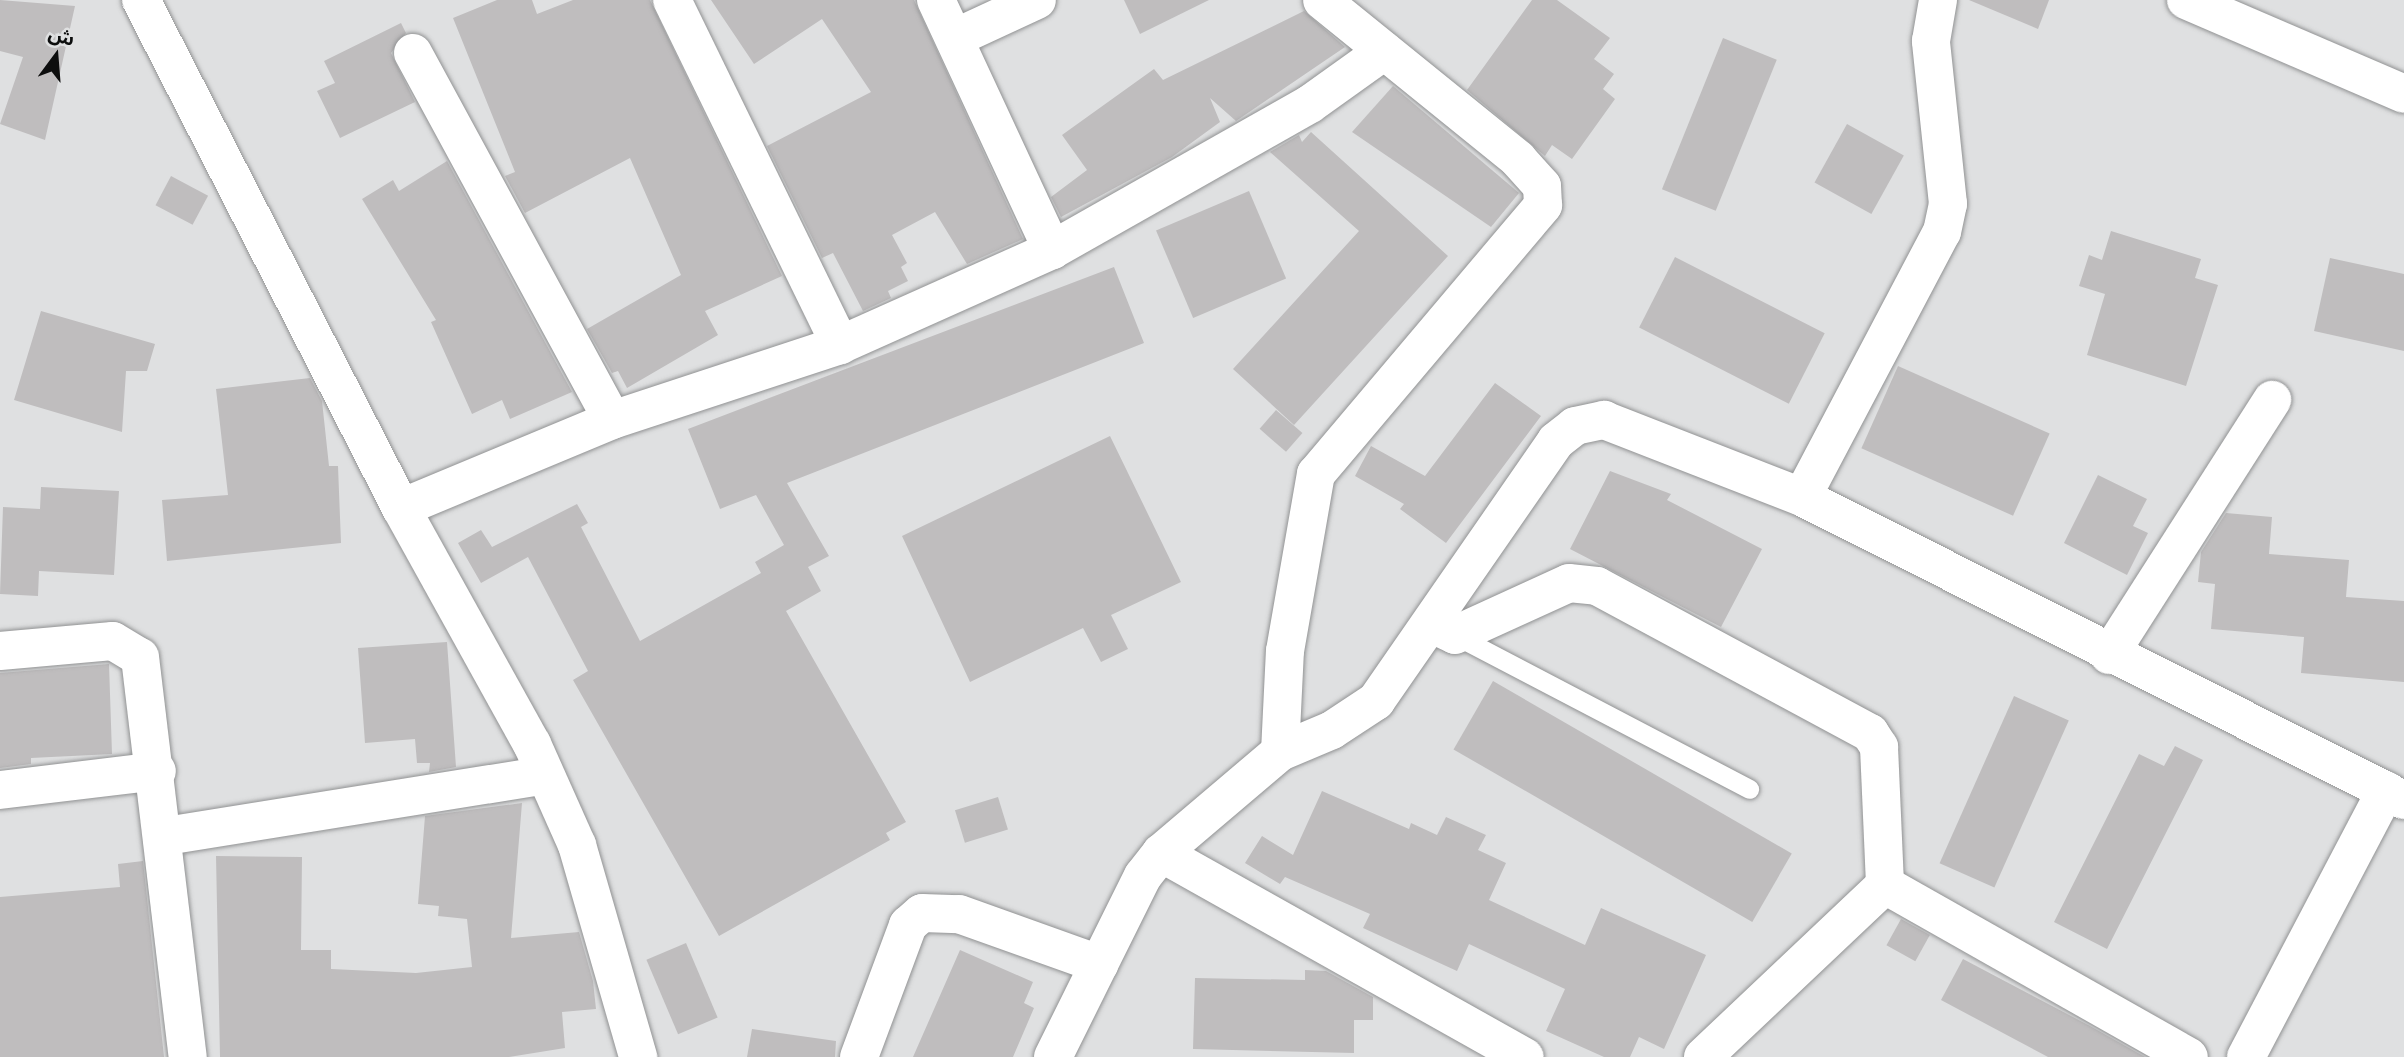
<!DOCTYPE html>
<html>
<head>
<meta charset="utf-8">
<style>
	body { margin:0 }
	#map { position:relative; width:2404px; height:1057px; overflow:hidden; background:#dfe0e1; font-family:Ubuntu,"Noto Sans Arabic",sans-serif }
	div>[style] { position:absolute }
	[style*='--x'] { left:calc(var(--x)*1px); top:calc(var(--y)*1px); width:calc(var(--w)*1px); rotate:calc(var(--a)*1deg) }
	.building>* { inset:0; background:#bfbdbe; transform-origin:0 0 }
	.roads { filter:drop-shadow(0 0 2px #919293) drop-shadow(0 0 2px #919293) }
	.service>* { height:19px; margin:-9.5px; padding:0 9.5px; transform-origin:9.5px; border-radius:9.5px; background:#fff }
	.minor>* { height:38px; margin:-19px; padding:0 19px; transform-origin:19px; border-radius:19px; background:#fff }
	span { translate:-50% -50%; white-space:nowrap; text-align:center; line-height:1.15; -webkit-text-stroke:5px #dfe0e1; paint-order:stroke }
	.north { position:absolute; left:21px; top:21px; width:70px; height:70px; -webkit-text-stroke:5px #dfe0e1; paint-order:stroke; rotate:16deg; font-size:19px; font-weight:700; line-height:28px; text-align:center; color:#0d0e0e }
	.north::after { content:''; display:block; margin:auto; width:24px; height:32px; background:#0d0e0e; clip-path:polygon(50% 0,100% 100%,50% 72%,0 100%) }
</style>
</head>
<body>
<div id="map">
	<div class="building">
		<div style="clip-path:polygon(0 0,75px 6px,45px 140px,0 124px,23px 57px,0 51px)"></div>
		<div style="clip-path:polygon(497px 0,532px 0,537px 14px,573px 0,650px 0,782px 276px,705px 311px,718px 335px,627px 388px,618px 371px,612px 373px,587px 329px,681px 275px,630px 158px,525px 213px,505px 176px,515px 172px,453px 18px)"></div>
		<div style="clip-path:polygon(711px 0,914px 0,1023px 239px,967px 264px,935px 212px,892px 235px,907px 263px,901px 267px,908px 281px,888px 291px,891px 298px,863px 311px,833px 253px,822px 258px,767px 146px,871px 92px,822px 19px,754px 64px)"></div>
		<div style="clip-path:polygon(1124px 0,1209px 0,1140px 34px)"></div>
		<div style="clip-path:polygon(1532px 0,1557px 0,1610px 38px,1594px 59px,1614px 74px,1603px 89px,1615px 99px,1572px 159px,1552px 145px,1545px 156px,1467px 90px)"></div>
		<div style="clip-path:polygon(1969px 0,2049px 0,2038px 29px)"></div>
		<div style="clip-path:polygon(1304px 11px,1345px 47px,1236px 121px,1210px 98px,1220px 122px,1172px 157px,1061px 217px,1051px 197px,1087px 170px,1062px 135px,1154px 69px,1163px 80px)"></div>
		<div style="clip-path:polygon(401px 23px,406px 33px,391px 53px,415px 102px,340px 138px,317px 91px,335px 83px,324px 61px)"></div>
		<div style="left:1723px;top:38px;width:58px;height:163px;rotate:22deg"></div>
		<div style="clip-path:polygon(1393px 86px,1519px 193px,1491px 227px,1352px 132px)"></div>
		<div style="left:1847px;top:124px;width:65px;height:67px;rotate:29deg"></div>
		<div style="clip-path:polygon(1311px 132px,1448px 256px,1294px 425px,1233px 369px,1359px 231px,1270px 152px,1299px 135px,1302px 142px)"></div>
		<div style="clip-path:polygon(447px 161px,572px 392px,510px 419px,502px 400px,472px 414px,431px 322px,436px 320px,362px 199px,393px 180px,399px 191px)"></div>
		<div style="left:171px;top:176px;width:42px;height:33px;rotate:28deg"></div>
		<div style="left:1249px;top:191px;width:95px;height:101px;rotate:67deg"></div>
		<div style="clip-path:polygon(2111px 231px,2201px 259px,2195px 278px,2218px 285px,2186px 386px,2087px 355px,2105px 294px,2079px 286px,2089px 255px,2102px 260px)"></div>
		<div style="left:1675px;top:257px;width:168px;height:79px;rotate:27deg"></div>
		<div style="clip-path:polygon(2330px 258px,2404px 274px,2404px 351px,2314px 331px)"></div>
		<div style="clip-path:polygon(1114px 267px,1144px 343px,787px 483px,829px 556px,808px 567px,821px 591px,786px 611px,906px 822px,886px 833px,890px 840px,719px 936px,573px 680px,588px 671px,528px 557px,481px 583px,458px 543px,481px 530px,492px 547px,577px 504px,588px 523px,581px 527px,640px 641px,761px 573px,755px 562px,784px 545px,756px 495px,720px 509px,688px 429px)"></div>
		<div style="clip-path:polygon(41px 311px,155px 344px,147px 371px,126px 371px,122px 432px,14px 400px)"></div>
		<div style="left:1898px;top:366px;width:166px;height:90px;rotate:24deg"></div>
		<div style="clip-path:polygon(310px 378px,322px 401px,329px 466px,338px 466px,341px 543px,167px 561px,162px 500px,228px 495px,216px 389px)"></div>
		<div style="clip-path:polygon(1495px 383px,1541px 416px,1446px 543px,1400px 509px,1404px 504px,1355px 476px,1371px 446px,1425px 476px)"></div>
		<div style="left:1276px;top:410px;width:35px;height:25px;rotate:41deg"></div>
		<div style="clip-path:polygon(1110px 436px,1181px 582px,1111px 615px,1128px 649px,1101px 662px,1083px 628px,970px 682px,902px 536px)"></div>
		<div style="clip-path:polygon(1610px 471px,1671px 494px,1667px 500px,1762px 549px,1721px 627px,1570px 549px)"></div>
		<div style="clip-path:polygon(2098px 475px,2147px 499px,2133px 526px,2148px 533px,2127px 575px,2064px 543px)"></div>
		<div style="clip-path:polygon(41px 487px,119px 491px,114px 575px,39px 571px,38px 596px,0 594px,3px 507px,40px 509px)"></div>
		<div style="clip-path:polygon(2226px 513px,2272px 517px,2269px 554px,2349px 560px,2346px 597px,2404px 601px,2404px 682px,2301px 673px,2304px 637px,2211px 629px,2215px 584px,2198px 582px,2201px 552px)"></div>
		<div style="clip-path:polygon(447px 642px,456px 767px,429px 772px,430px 763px,417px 763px,415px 739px,365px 743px,358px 648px)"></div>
		<div style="clip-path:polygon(109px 664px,112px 754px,31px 758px,31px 764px,0 768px,0 673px)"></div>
		<div style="left:1493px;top:681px;width:345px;height:79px;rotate:30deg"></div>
		<div style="left:2014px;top:696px;width:60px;height:183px;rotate:24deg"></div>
		<div style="clip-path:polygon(2175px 746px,2203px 760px,2107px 949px,2054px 922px,2139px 754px,2164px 766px)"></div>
		<div style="clip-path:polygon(1322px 791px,1409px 829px,1411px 823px,1437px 835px,1446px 817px,1486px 835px,1478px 850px,1506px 863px,1489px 900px,1585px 945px,1601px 908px,1706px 955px,1664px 1049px,1639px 1037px,1630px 1057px,1604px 1057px,1546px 1031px,1565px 989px,1469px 944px,1457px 971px,1363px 928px,1370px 914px,1285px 877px,1280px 884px,1245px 863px,1262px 836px,1293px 855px)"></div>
		<div style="left:998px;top:797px;width:34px;height:45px;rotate:73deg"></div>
		<div style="clip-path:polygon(522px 803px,511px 938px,579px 932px,593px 981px,596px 1009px,562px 1012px,565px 1048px,509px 1057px,220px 1057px,216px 856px,302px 857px,301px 950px,331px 950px,331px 969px,416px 973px,472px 967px,467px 919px,438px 916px,439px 906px,418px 904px,425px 816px)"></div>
		<div style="clip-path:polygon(143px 861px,164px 1057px,0 1057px,0 897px,120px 887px,118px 864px)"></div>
		<div style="left:1901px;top:919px;width:33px;height:30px;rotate:29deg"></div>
		<div style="left:686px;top:943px;width:81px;height:43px;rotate:67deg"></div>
		<div style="clip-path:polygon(960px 950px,1033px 982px,1024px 1003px,1034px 1008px,1013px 1057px,913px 1057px)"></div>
		<div style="clip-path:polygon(1963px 959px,2090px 1026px,2145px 1057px,2048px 1057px,1941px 1000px)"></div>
		<div style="clip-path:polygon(1305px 970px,1326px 971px,1373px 997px,1373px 1020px,1354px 1020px,1354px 1053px,1193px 1049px,1195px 978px,1305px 980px)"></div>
		<div style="clip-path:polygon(752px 1029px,836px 1041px,835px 1057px,747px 1057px)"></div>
	</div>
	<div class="roads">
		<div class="service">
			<div style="--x:1455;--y:635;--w:332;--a:27.6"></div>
		</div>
		<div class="minor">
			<div style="--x:141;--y:0;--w:571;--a:62.9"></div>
			<div style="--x:401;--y:508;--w:270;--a:61"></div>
			<div style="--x:532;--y:744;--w:111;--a:66"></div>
			<div style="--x:577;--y:845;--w:221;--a:73.9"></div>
			<div style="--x:672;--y:0;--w:384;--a:64"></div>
			<div style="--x:936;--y:0;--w:276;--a:65.1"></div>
			<div style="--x:2186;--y:0;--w:237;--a:23.3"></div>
			<div style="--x:957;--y:37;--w:88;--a:-24.8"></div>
			<div style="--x:413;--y:53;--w:417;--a:61.5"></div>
			<div style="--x:1802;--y:497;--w:300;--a:-62.2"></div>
			<div style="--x:1942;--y:232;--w:29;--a:-78"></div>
			<div style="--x:1948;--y:204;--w:164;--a:-96"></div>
			<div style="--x:1931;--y:41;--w:42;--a:-80.3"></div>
			<div style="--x:401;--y:508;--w:229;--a:-22.6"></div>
			<div style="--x:612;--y:420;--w:240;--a:-18.2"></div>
			<div style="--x:840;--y:345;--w:232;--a:-24.1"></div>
			<div style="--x:1052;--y:250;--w:296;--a:-29.5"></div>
			<div style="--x:1310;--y:104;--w:91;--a:-35.6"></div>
			<div style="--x:1434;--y:625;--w:23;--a:25"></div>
			<div style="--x:1455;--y:635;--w:125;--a:-24.5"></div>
			<div style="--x:1569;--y:583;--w:28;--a:6"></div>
			<div style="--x:1597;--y:586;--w:310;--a:28.3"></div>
			<div style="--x:1870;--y:733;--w:17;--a:57"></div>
			<div style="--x:1879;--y:747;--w:138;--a:87.5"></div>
			<div style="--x:0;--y:651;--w:113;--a:-5.1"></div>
			<div style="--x:113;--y:641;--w:31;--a:31"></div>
			<div style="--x:140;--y:657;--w:403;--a:83.2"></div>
			<div style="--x:2109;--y:655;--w:303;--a:-57.4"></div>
			<div style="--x:1280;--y:752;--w:101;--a:-87.2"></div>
			<div style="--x:1285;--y:651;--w:180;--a:-80.1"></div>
			<div style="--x:1316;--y:474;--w:352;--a:-49.8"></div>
			<div style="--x:1543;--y:205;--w:19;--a:-93"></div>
			<div style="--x:1542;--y:186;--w:36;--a:-132"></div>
			<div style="--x:1518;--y:159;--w:252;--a:-141"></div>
			<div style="--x:0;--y:790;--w:158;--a:-6.9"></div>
			<div style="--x:166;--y:836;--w:384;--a:-9.1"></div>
			<div style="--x:1161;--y:853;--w:417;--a:29.3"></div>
			<div style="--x:859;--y:1057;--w:141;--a:-69.6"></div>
			<div style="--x:908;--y:925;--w:18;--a:-41"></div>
			<div style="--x:922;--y:913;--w:37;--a:2"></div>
			<div style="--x:959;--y:914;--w:149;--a:19.7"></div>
			<div style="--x:1053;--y:1057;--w:202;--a:-63.6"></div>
			<div style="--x:1143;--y:876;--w:29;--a:-52"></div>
			<div style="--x:1161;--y:853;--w:156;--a:-40.3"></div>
			<div style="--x:1280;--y:752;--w:56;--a:-22.9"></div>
			<div style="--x:1332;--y:730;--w:53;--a:-33.4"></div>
			<div style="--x:1376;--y:701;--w:316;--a:-55.3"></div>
			<div style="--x:1556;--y:441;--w:24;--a:-38"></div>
			<div style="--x:1575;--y:426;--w:30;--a:-12"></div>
			<div style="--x:1604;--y:420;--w:212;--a:21.3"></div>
			<div style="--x:1802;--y:497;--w:674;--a:26.72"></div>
			<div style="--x:1703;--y:1057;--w:250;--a:-43.4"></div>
			<div style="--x:1885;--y:885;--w:349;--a:29.5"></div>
			<div style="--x:2246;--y:1057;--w:301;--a:-62.3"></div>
		</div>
	</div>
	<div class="north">ش</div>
</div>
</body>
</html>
